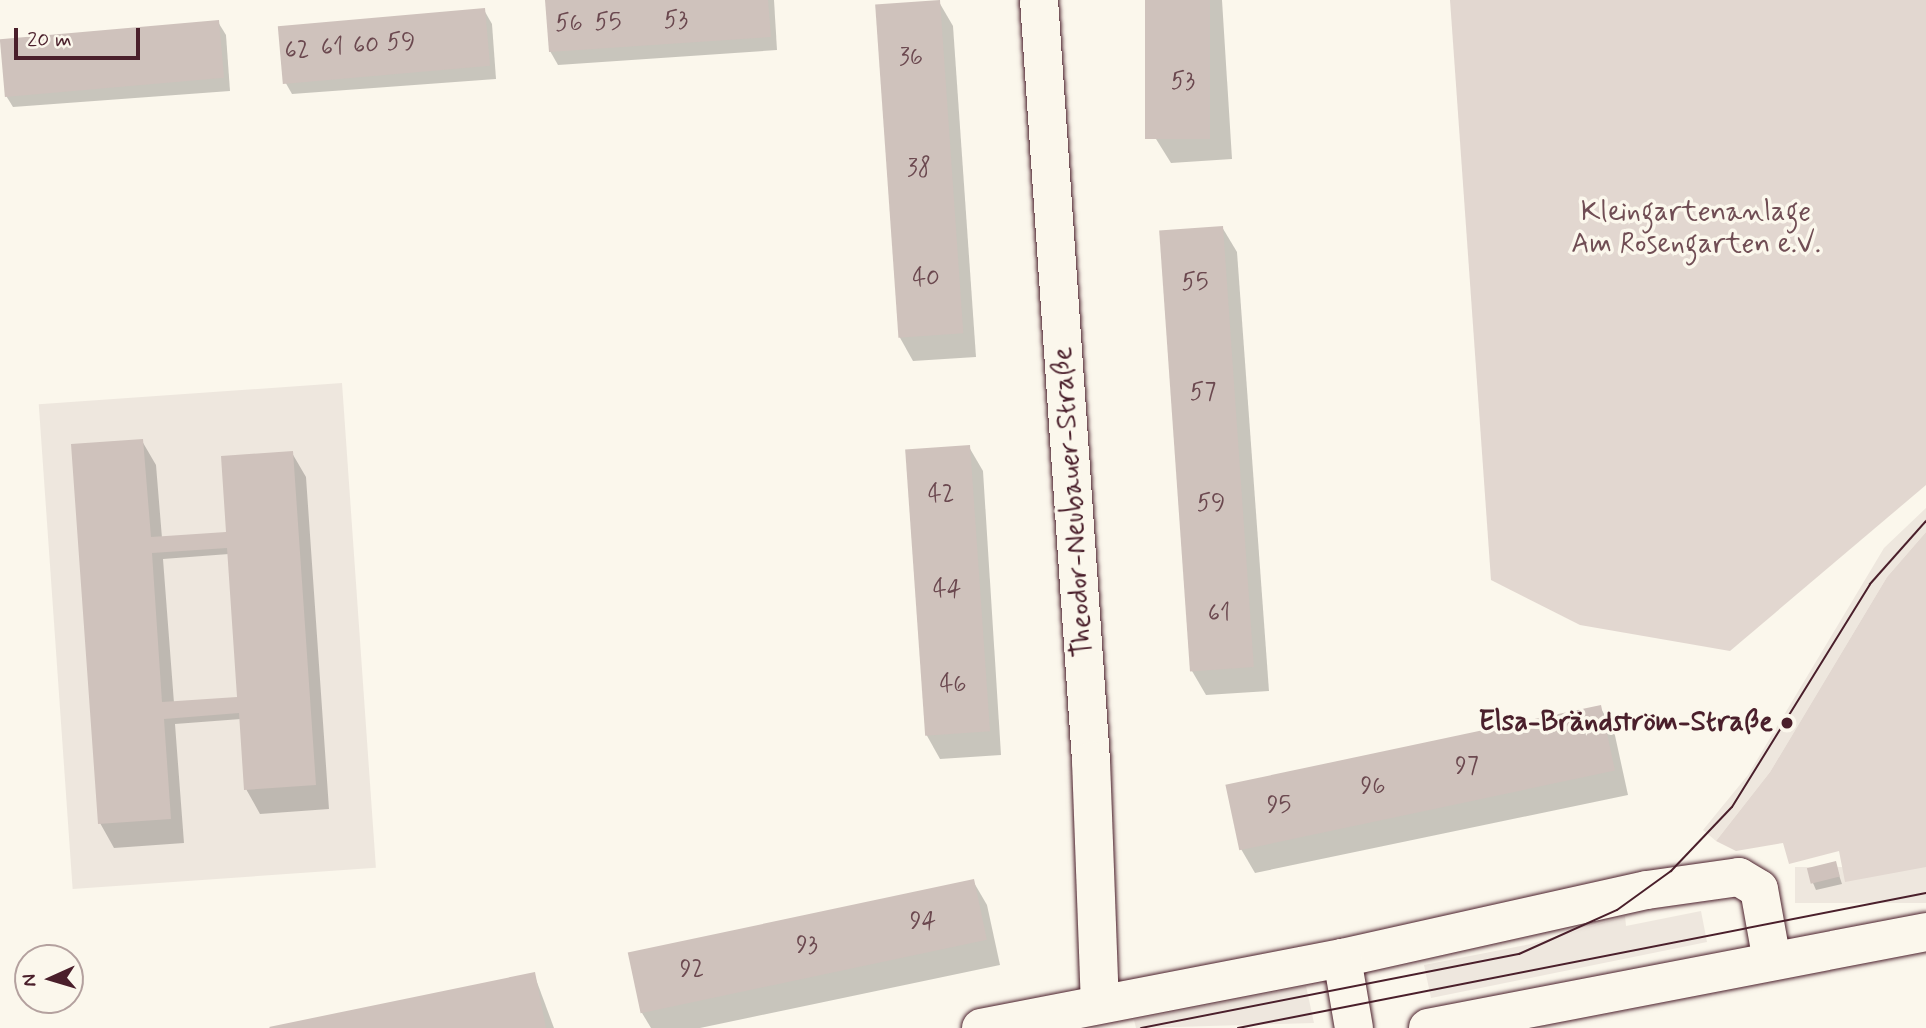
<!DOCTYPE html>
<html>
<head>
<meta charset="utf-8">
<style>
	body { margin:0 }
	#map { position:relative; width:1926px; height:1028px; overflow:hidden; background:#fbf7ec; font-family:Mynerve,sans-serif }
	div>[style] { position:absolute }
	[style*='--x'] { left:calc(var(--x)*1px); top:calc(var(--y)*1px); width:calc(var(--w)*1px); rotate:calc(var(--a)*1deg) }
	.built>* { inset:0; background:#eee7de; transform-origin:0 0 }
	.green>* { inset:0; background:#e2d7d0 }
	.shadow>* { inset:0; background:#0003 }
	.building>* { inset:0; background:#cfc2bc; transform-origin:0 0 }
	.roads { filter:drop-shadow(0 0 2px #4a1f2b) drop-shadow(0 0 2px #4a1f2b) }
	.street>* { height:38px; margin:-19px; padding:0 19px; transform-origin:19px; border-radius:19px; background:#fbf7ec }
	.secondary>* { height:38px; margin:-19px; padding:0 19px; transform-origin:19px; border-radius:19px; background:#fbf7ec }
	.tram>* { height:2px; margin:-1px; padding:0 1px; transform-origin:1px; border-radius:1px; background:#4a1f2b }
	.dots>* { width:19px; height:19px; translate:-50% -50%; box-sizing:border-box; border:4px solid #fbf7ec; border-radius:50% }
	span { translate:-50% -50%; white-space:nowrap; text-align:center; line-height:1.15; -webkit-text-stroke:7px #fbf7ec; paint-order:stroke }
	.number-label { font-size:24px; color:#6b484f }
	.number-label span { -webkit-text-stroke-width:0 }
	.park-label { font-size:28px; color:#704d54 }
	.street-label { font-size:28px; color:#4a1f2b }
	.poi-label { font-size:28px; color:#4a1f2b; font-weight:700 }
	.right { translate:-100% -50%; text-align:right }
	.north { position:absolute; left:14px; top:944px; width:70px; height:70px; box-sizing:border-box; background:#fbf7ec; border:2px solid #b4a19f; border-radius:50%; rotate:266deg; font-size:19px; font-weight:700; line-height:28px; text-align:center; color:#4a1f2b }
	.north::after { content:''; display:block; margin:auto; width:24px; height:32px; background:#4a1f2b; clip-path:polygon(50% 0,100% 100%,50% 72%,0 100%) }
	.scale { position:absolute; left:14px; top:28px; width:126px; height:32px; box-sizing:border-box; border:4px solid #4a1f2b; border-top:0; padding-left:9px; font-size:21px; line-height:24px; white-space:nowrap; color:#4a1f2b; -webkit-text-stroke:5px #fbf7ec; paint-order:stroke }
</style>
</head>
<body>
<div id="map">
	<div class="built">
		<div style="left:342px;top:383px;width:486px;height:304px;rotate:86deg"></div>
		<div style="clip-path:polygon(1926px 508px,1926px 532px,1887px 577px,1770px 772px,1716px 841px,1703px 830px,1748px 775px,1884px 548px)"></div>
		<div style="left:1926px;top:867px;width:36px;height:131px;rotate:90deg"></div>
		<div style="clip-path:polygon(1701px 911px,1707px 942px,1431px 998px,1424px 965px,1531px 944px,1625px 916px,1626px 926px)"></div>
		<div style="clip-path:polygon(1306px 986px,1314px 1023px,1136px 1028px,1134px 1020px)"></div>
	</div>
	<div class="green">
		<div style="clip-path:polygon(1450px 0,1926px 0,1926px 485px,1730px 651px,1580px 625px,1491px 580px)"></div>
		<div style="clip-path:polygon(1926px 532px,1926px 867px,1845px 882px,1839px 851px,1789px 864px,1783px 843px,1736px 851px,1716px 841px,1770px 772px,1887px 577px)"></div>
	</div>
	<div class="shadow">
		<div style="clip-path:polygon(547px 0,774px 0,777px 50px,558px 65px,550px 51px)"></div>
		<div style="clip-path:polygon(1147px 0,1222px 0,1232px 159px,1171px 163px,1156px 139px)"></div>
		<div style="clip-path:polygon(939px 2px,953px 26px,976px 357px,913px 361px,899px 336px)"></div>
		<div style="clip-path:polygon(484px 10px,492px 24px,496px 79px,292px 94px,284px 80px)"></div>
		<div style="clip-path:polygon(218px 22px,226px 35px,230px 91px,13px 107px,5px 94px)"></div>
		<div style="clip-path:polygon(1222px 227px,1237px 252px,1269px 691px,1206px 695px,1192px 671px)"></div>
		<div style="clip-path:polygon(evenodd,142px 441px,156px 465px,162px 538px,228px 534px,292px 453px,306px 477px,329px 809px,260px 814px,246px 789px,241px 719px,175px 724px,184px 843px,114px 848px,100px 823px,142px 441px,229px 554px,239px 698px,174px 703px,163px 559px,229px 554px)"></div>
		<div style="clip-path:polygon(969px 447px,983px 471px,1001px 755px,940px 759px,926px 734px)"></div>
		<div style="clip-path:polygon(1600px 707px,1614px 731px,1628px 795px,1255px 873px,1241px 849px)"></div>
		<div style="clip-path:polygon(1835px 863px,1842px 884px,1816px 890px,1813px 883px)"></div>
		<div style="clip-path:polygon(973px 881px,987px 905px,1000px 965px,700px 1028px,651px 1028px,642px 1013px,630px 953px)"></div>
		<div style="clip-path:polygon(534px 974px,554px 1028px,271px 1028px)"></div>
	</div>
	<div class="building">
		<div style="clip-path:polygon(545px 0,768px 0,771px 37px,549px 52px)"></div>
		<div style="left:940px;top:0;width:334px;height:65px;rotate:86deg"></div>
		<div style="left:1145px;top:0;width:65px;height:139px"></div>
		<div style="left:485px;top:8px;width:58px;height:208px;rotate:85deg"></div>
		<div style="left:219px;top:20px;width:58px;height:220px;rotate:85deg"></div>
		<div style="left:1223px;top:226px;width:442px;height:64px;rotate:86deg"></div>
		<div style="clip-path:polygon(evenodd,143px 439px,151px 537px,226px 532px,221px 456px,293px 451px,316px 785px,244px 790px,239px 713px,164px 719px,171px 819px,98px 824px,71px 444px,143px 439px,227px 548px,237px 697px,162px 702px,152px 553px,227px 548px)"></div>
		<div style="left:970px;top:445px;width:287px;height:65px;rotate:86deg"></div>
		<div style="left:1601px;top:705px;width:67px;height:384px;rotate:78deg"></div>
		<div style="left:1836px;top:861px;width:16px;height:30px;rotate:76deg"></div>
		<div style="left:974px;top:879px;width:62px;height:354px;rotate:78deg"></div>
		<div style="clip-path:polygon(535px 972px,546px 1028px,270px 1028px,269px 1027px)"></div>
	</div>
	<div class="roads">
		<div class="street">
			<div style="--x:1039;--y:0;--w:763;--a:86.09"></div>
			<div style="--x:1091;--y:761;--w:243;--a:87.9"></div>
			<div style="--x:1342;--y:958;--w:312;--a:-12.6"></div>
			<div style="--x:1647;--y:890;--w:93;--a:-8"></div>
			<div style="--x:1739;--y:877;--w:23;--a:31"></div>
			<div style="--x:1759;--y:889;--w:73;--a:79.8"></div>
			<div style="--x:1428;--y:1028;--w:507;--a:-10.91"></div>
		</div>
		<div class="secondary">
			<div style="--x:981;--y:1028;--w:368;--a:-11"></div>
			<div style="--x:1342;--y:958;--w:71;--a:80.3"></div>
		</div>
	</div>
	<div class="tram">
		<div style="--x:1141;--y:1028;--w:385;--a:-11.1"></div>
		<div style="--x:1519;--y:954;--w:107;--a:-24.2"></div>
		<div style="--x:1617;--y:910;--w:67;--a:-35.8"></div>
		<div style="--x:1671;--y:871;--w:88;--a:-46.4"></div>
		<div style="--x:1732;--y:807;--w:262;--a:-58.2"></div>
		<div style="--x:1870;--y:584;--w:84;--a:-48.4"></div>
		<div style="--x:1238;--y:1028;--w:701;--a:-11.1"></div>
	</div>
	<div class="dots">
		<div style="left:1787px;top:723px;background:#4a1f2b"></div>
	</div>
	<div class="number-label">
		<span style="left:676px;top:21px">53</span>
		<span style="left:608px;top:23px">55</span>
		<span style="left:569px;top:24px">56</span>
		<span style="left:401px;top:43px">59</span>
		<span style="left:366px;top:46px">60</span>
		<span style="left:332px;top:48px">61</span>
		<span style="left:297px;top:51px">62</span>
		<span style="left:911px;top:58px">36</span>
		<span style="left:1183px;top:82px">53</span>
		<span style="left:919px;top:169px">38</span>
		<span style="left:926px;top:279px">40</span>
		<span style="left:1195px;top:283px">55</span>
		<span style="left:1203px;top:393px">57</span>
		<span style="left:941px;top:495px">42</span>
		<span style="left:1211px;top:504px">59</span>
		<span style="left:947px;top:590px">44</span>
		<span style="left:1219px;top:614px">61</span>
		<span style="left:953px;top:685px">46</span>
		<span style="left:1467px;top:767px">97</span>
		<span style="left:1373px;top:787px">96</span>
		<span style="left:1279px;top:806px">95</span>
		<span style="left:923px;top:922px">94</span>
		<span style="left:807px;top:946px">93</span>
		<span style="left:692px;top:970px">92</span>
	</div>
	<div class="park-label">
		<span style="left:1696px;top:229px">Kleingartenanlage<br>Am Rosengarten e.V.</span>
	</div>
	<div class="street-label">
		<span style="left:1074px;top:502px;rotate:-94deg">Theodor-Neubauer-Straße</span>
	</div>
	<div class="poi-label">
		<span class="right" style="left:1773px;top:723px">Elsa-Brändström-Straße</span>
	</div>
	<div class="north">N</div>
	<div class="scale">20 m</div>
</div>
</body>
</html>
